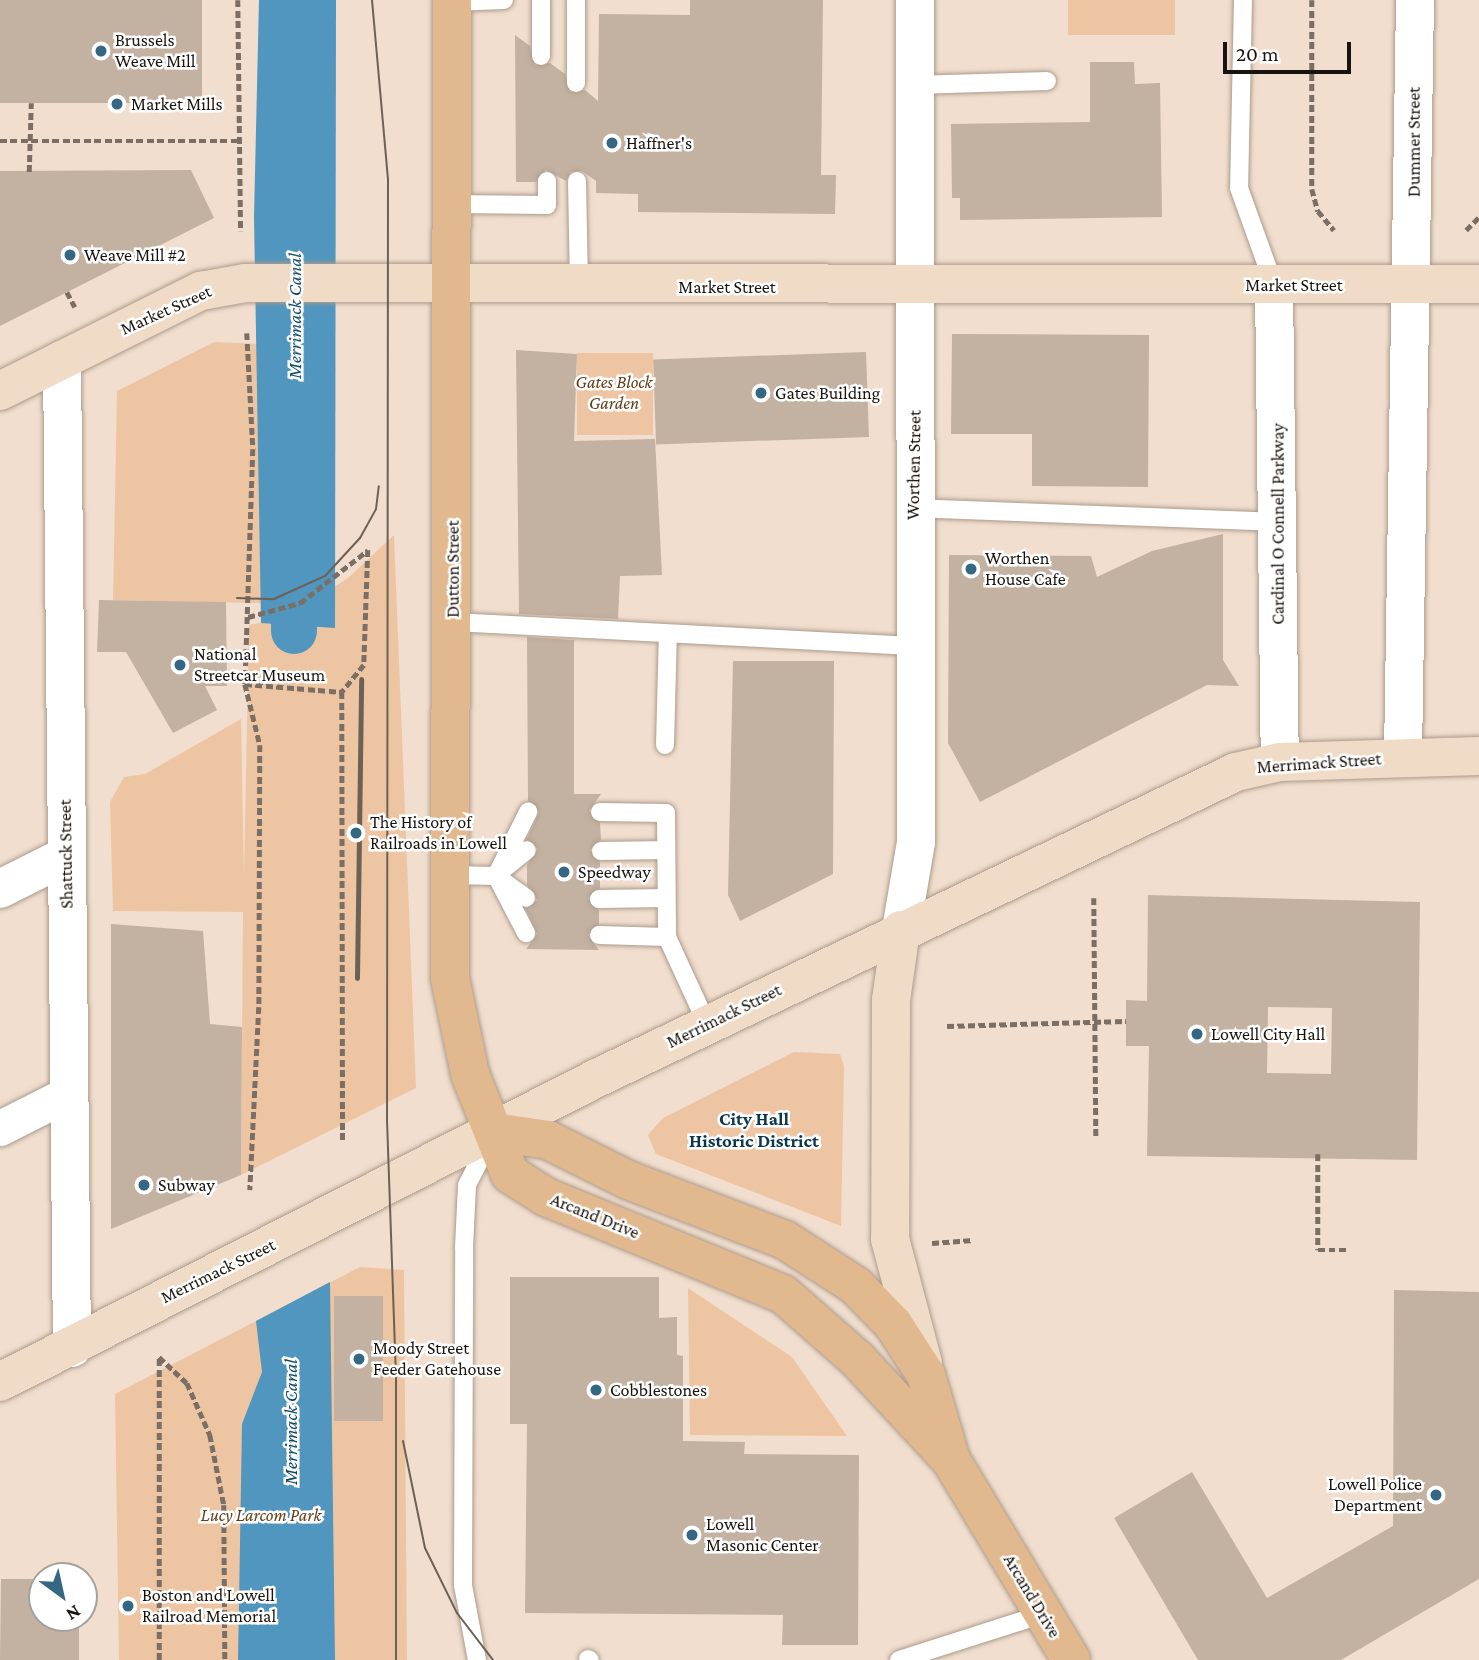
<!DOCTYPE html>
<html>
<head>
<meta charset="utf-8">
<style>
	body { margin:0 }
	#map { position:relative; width:1479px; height:1660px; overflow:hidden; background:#f1dece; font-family:"Crimson Pro",serif }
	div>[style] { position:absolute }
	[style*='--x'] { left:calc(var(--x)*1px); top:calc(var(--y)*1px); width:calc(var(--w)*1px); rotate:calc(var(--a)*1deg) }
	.green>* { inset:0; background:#eec5a2; transform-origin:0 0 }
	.water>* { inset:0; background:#5096be }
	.canal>* { height:46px; margin:-23px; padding:0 23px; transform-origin:23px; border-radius:23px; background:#5096be }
	.building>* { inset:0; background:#c3b1a1; transform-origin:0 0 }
	.path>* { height:4.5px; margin-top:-2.25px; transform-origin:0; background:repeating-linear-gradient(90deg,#7b6f65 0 7px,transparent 0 10.5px) }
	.roads { filter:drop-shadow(0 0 2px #ac9b8c) drop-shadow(0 0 2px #ac9b8c) }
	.service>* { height:18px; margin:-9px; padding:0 9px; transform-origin:9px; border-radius:9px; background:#fff }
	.minor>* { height:35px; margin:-17.5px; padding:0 17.5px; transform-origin:17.5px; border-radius:17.5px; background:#fff }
	.tertiary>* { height:38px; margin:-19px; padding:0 19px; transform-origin:19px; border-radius:19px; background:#fff }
	.secondary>* { height:38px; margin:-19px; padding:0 19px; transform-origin:19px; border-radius:19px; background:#f0dbc7 }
	.primary>* { height:38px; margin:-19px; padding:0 19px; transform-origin:19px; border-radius:19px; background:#e2b88e }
	.tram>* { height:2px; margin:-1px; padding:0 1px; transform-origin:1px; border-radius:1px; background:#6c6157 }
	.rail>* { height:5px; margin:-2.5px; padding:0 2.5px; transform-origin:2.5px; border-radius:2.5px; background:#6c6157 }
	.dots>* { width:19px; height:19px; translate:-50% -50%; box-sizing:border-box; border:4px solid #fff; border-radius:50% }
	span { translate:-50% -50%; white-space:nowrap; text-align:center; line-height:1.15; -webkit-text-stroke:5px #fff; paint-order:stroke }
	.poi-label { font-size:18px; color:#19130d }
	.left { translate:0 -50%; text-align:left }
	.right { translate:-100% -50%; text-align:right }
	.street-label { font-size:18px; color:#19130d }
	.park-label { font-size:18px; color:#623d17; font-style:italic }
	.water-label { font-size:19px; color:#0d4763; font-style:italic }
	.neighbourhood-label { font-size:19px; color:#0b374d; font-weight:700 }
	.north { position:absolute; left:28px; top:1562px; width:70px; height:70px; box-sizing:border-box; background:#fff; border:2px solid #a3a19e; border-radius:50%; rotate:147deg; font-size:19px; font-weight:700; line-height:28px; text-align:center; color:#19130d }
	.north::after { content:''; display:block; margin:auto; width:24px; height:32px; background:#346784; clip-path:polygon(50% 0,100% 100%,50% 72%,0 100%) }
	.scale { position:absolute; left:1223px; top:42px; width:128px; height:32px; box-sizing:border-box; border:4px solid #19130d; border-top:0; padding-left:9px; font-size:21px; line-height:24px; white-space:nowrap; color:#19130d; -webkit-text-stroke:5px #fff; paint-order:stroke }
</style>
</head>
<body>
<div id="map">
	<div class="green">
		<div style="left:1068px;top:0;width:107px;height:35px"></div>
		<div style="clip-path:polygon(214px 342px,260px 344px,261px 603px,113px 600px,117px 391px)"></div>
		<div style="left:653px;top:353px;width:82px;height:76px;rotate:90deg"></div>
		<div style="clip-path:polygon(394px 535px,416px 1088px,241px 1175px,243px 912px,113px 911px,110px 802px,124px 777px,145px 774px,241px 719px,244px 877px,249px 625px,289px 617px,348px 578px)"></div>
		<div style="clip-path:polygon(794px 1052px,840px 1054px,844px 1067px,841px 1226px,656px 1154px,648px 1135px,663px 1118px)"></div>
		<div style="clip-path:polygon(360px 1267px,404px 1270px,407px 1660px,119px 1660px,115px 1394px)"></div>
		<div style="clip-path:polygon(688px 1288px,792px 1357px,847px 1436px,690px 1435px)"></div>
	</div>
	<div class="water">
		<div style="clip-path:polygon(259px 0,336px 0,335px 628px,261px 623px,254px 217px)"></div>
		<div style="clip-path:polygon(330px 1282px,335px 1660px,238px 1660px,242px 1424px,262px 1372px,256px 1321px)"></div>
	</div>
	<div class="canal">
		<div style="--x:294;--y:631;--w:68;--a:-90"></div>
	</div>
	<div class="building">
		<div style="left:0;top:0;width:202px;height:103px"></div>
		<div style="clip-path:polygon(690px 0,823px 0,821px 175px,836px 175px,835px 214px,638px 212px,638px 194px,596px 193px,596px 181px,582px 171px,571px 172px,566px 181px,546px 170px,536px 182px,516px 182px,515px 35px,530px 46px,535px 65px,550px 63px,565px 74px,570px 92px,585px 90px,598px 101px,599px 14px,690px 15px)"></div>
		<div style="clip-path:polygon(1090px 62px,1134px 62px,1135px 84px,1160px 83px,1162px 217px,960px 220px,960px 198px,952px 198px,951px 124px,1090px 122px)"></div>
		<div style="clip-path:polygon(191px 170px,214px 218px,0 326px,0 171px)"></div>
		<div style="clip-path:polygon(952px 334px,1149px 335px,1148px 487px,1032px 486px,1032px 434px,951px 434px)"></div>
		<div style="clip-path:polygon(516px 350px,577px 354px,574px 441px,655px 439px,662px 575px,620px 576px,618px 619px,519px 614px)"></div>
		<div style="left:866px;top:352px;width:85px;height:213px;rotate:88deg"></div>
		<div style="clip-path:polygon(1223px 534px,1223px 660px,1239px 686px,1207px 685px,980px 802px,948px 743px,949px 555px,1091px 556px,1097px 577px,1152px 551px)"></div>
		<div style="clip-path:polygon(99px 600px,226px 602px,227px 686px,205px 686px,217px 710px,173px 733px,126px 652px,97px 652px)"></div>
		<div style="clip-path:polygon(527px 637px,574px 640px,574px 794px,601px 794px,589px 811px,600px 823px,601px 840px,590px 850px,600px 862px,600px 888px,588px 898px,599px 910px,599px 924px,588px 935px,599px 950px,526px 949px,537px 934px,526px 909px,537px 900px,527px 885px,527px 865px,538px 849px,527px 839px,539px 812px,528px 801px)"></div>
		<div style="clip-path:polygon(733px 661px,834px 661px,833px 874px,740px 921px,728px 895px)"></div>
		<div style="clip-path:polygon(evenodd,1148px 895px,1420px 902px,1417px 1160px,1147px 1156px,1149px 1046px,1126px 1046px,1126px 1000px,1147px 1001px,1148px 895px,1268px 1007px,1332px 1008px,1331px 1074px,1267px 1073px,1268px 1007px)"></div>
		<div style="clip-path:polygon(111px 924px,203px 931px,210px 1024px,242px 1027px,241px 1175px,111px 1229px)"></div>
		<div style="clip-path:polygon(510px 1277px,659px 1277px,659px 1318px,677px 1317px,677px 1355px,683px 1356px,683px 1441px,745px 1442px,744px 1454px,859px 1455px,858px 1645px,782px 1645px,783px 1615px,525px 1613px,527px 1424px,510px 1424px)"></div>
		<div style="clip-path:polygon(1394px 1290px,1479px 1292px,1479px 1579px,1341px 1660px,1198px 1660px,1114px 1518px,1192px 1472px,1267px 1598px,1393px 1526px)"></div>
		<div style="left:383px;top:1296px;width:125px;height:49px;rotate:90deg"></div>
		<div style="clip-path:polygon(1px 1579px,41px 1579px,41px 1620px,79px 1619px,79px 1660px,0 1660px)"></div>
	</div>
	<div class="path">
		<div style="--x:238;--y:0;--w:231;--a:89.3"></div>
		<div style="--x:1312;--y:0;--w:189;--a:90"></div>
		<div style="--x:1312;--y:189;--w:23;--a:75"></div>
		<div style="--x:1318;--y:211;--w:25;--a:50"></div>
		<div style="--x:0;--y:141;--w:239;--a:0"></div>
		<div style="--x:29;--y:172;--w:69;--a:-88.3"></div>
		<div style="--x:1466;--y:230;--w:18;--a:-45"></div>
		<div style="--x:67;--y:292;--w:17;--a:62"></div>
		<div style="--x:247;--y:333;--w:116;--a:87"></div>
		<div style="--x:253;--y:449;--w:235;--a:91.9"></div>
		<div style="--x:245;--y:684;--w:63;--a:76.2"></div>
		<div style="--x:260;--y:745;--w:262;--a:90.2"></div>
		<div style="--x:259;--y:1007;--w:183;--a:92.8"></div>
		<div style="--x:248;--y:617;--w:54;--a:-15.1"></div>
		<div style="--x:300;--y:603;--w:86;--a:-37.9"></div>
		<div style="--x:368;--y:550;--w:115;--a:92"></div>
		<div style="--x:364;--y:665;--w:35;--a:129"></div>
		<div style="--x:245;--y:684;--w:97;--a:4.7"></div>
		<div style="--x:342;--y:692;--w:450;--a:89.9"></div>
		<div style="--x:1094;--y:898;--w:239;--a:89.5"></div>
		<div style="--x:947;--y:1026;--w:179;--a:-1.6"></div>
		<div style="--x:1318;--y:1154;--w:96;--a:90"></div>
		<div style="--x:1318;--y:1250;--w:31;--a:0"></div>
		<div style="--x:932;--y:1243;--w:41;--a:-4.2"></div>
		<div style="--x:159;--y:1357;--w:38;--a:43"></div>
		<div style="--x:187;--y:1383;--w:57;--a:66.1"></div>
		<div style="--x:210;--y:1435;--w:71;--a:78.7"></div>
		<div style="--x:224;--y:1505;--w:155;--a:89.6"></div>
		<div style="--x:159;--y:1660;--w:302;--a:-90"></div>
	</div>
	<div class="roads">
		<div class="service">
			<div style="--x:541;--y:0;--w:56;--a:90"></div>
			<div style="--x:576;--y:0;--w:83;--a:90"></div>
			<div style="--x:1243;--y:0;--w:188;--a:91.2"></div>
			<div style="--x:1239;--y:188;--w:103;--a:70.2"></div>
			<div style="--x:452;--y:2;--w:52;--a:-2.2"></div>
			<div style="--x:914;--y:85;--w:133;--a:-1.7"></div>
			<div style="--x:577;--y:181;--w:105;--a:88.9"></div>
			<div style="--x:453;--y:204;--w:94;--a:0.6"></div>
			<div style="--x:547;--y:205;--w:24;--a:-90"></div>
			<div style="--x:914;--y:508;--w:364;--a:2.2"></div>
			<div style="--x:453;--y:622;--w:461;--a:3"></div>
			<div style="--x:665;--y:745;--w:111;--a:-88.5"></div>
			<div style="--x:600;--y:812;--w:66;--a:0.9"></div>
			<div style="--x:666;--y:813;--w:124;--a:89.5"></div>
			<div style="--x:667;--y:937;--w:96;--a:65.3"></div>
			<div style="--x:601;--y:851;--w:65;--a:-0.9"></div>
			<div style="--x:501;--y:871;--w:33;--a:-39"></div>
			<div style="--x:451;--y:875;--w:45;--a:1.3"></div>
			<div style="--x:496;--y:876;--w:37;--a:36"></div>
			<div style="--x:496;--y:876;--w:72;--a:-63.4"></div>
			<div style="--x:498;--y:879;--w:61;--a:62.6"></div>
			<div style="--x:599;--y:899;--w:67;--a:-0.9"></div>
			<div style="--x:599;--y:935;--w:68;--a:1.7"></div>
			<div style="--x:588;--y:1659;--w:2;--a:27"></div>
			<div style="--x:477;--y:1660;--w:76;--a:-100.6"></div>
			<div style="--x:463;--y:1585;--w:338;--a:-89.8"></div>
			<div style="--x:464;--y:1247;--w:62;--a:-87.2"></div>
			<div style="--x:467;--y:1185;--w:53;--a:-62.9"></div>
			<div style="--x:899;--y:1660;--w:151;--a:-17.7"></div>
		</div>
		<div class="minor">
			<div style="--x:0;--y:1128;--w:77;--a:-26.9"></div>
		</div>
		<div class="tertiary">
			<div style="--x:1274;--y:285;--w:477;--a:89.3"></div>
			<div style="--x:62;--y:360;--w:988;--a:89.42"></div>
			<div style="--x:1403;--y:756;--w:756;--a:-89.09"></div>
			<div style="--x:0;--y:889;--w:74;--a:-26.6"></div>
			<div style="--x:901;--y:930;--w:89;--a:-80.3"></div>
			<div style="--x:916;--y:842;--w:842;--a:-90.07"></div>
		</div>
		<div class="secondary">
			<div style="--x:0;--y:391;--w:225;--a:-26.5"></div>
			<div style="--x:201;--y:291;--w:45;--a:-10.3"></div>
			<div style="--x:245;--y:283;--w:1234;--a:0.05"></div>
			<div style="--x:901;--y:930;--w:71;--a:98.1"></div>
			<div style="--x:891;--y:1000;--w:239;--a:90.2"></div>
			<div style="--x:890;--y:1239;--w:128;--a:75.1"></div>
			<div style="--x:0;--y:1382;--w:670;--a:-26.99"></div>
			<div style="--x:597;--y:1078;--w:708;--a:-25.59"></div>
			<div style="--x:1236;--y:772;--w:45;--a:-12.8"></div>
			<div style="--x:1280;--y:762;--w:199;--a:-1.7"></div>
		</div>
		<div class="primary">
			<div style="--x:452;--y:0;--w:978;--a:90.12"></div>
			<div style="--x:450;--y:978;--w:98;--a:78.2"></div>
			<div style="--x:470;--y:1074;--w:108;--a:68.2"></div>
			<div style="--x:510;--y:1174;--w:43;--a:32.6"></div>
			<div style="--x:546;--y:1197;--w:256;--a:22.3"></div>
			<div style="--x:783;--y:1294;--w:98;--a:41.3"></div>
			<div style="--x:857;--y:1359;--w:138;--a:47.1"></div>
			<div style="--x:494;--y:1132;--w:55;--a:8.4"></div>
			<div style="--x:548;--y:1140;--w:89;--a:26.6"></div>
			<div style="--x:628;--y:1180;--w:168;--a:20.9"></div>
			<div style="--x:785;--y:1240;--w:85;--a:32.9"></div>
			<div style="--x:856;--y:1286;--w:53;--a:45.8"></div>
			<div style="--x:893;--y:1324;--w:61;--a:57.1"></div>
			<div style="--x:926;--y:1375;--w:89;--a:73.6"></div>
			<div style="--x:951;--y:1460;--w:233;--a:59"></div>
		</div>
	</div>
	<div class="tram">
		<div style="--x:372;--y:0;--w:180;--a:84.9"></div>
		<div style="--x:388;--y:179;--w:941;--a:90.06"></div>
		<div style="--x:387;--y:1120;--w:256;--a:88"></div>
		<div style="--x:396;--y:1376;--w:284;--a:90"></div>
		<div style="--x:237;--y:598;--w:37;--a:2"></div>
		<div style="--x:274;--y:599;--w:56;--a:-24.3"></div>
		<div style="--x:325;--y:576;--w:52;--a:-47.4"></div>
		<div style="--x:360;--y:538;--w:33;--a:-61"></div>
		<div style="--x:376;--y:509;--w:23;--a:-83"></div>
		<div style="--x:403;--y:1441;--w:109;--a:78.4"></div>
		<div style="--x:425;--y:1548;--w:72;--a:63.8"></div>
		<div style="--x:457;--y:1613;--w:59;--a:52.5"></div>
	</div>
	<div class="rail">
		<div style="--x:357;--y:978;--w:299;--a:-89.2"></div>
	</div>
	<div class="dots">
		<div style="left:101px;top:51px;background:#346784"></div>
		<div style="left:117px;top:104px;background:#346784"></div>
		<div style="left:612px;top:143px;background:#346784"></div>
		<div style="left:70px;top:255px;background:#346784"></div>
		<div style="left:761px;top:393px;background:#346784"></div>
		<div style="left:971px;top:569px;background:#346784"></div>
		<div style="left:180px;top:665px;background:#346784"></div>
		<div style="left:356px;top:833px;background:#346784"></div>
		<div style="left:564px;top:872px;background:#346784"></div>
		<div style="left:1197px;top:1034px;background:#346784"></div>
		<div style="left:144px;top:1185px;background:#346784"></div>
		<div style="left:359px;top:1359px;background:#346784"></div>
		<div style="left:596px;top:1390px;background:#346784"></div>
		<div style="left:1436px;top:1495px;background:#346784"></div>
		<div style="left:692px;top:1535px;background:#346784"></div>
		<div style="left:128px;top:1606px;background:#346784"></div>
	</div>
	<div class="poi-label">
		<span class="left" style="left:115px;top:51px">Brussels<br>Weave Mill</span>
		<span class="left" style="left:131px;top:104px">Market Mills</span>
		<span class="left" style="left:626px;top:143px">Haffner's</span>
		<span class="left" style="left:84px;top:255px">Weave Mill #2</span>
		<span class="left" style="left:775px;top:393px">Gates Building</span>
		<span class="left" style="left:985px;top:569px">Worthen<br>House Cafe</span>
		<span class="left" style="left:194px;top:665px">National<br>Streetcar Museum</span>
		<span class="left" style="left:370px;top:833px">The History of<br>Railroads in Lowell</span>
		<span class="left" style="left:578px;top:872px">Speedway</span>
		<span class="left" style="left:1211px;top:1034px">Lowell City Hall</span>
		<span class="left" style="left:158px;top:1185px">Subway</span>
		<span class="left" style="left:373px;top:1359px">Moody Street<br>Feeder Gatehouse</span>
		<span class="left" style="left:610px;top:1390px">Cobblestones</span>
		<span class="right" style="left:1422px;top:1495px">Lowell Police<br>Department</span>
		<span class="left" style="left:706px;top:1535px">Lowell<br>Masonic Center</span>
		<span class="left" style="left:142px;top:1606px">Boston and Lowell<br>Railroad Memorial</span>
	</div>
	<div class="street-label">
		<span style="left:1414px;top:142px;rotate:-90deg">Dummer Street</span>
		<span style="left:1294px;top:285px">Market Street</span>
		<span style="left:727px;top:287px">Market Street</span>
		<span style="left:166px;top:310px;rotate:-24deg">Market Street</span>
		<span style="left:914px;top:465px;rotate:-89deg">Worthen Street</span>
		<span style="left:1278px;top:524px;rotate:-90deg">Cardinal O Connell Parkway</span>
		<span style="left:453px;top:569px;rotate:-90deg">Dutton Street</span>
		<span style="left:1319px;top:763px;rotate:-4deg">Merrimack Street</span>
		<span style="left:66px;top:854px;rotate:-91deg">Shattuck Street</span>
		<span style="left:724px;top:1016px;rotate:-26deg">Merrimack Street</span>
		<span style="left:595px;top:1216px;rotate:22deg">Arcand Drive</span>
		<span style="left:218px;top:1271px;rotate:-26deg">Merrimack Street</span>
		<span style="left:1032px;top:1596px;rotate:59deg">Arcand Drive</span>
	</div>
	<div class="park-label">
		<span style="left:614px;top:393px">Gates Block<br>Garden</span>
		<span style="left:261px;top:1515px">Lucy Larcom Park</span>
	</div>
	<div class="water-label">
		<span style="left:295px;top:316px;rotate:-90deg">Merrimack Canal</span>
		<span style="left:291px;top:1422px;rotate:-90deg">Merrimack Canal</span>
	</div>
	<div class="neighbourhood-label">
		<span style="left:754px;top:1130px">City Hall<br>Historic District</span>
	</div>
	<div class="north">N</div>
	<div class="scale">20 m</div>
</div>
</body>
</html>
